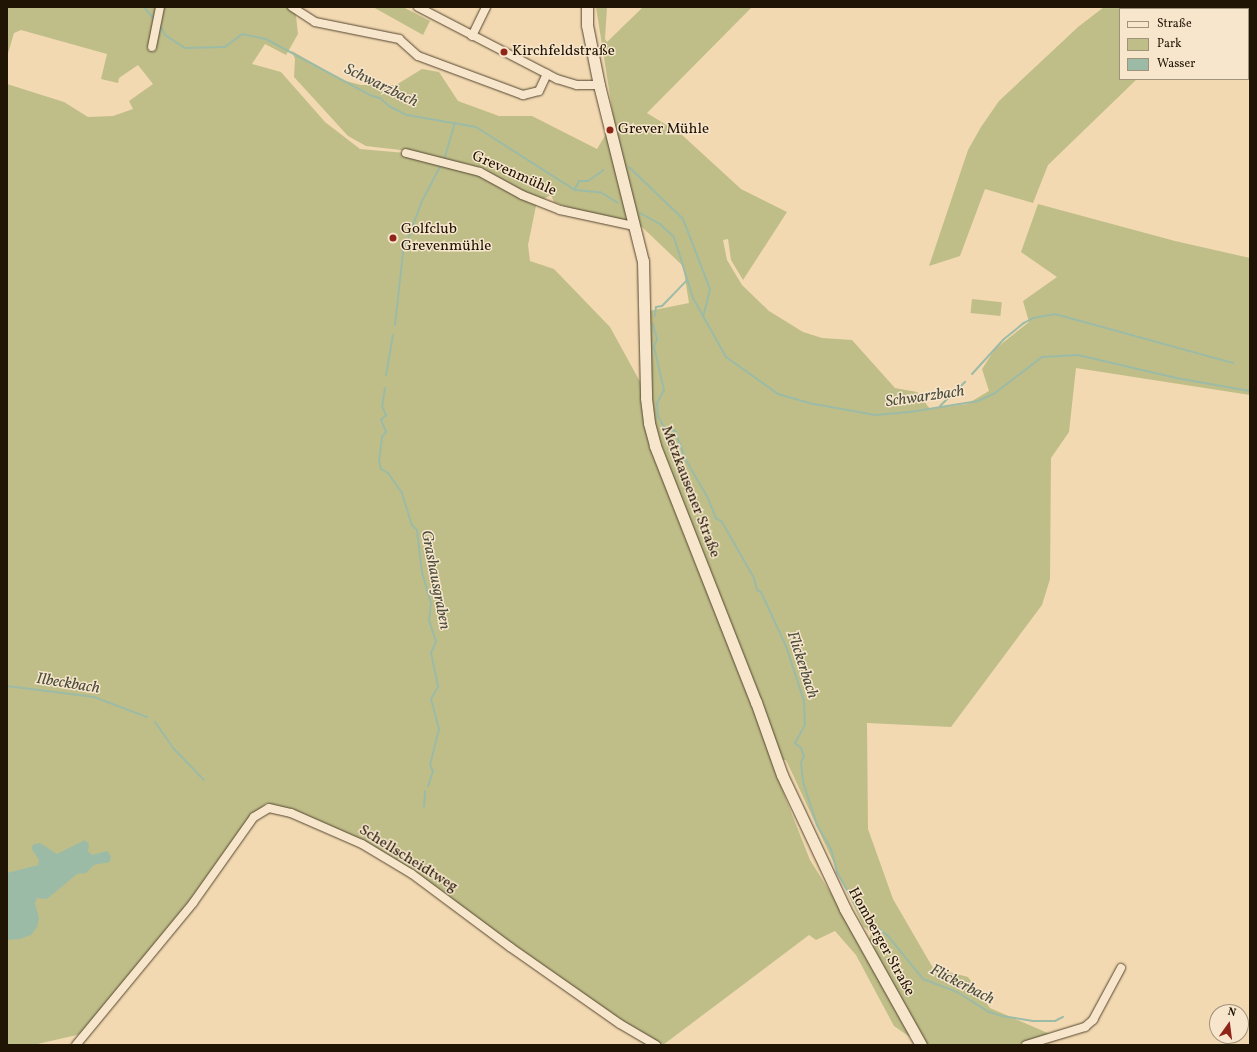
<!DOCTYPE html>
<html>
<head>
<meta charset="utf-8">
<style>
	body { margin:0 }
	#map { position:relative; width:1257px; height:1052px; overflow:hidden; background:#f2d9b1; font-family:Vollkorn,serif }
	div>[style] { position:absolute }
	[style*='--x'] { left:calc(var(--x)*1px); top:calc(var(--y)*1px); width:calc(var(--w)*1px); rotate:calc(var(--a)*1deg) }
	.green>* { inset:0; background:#bfbe88; transform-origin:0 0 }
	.water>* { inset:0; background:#9cbba7 }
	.stream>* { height:2px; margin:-1px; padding:0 1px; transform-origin:1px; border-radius:1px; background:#9cbba7 }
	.roads { filter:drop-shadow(0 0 1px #544530) drop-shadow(0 0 1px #544530) }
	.street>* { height:8px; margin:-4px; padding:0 4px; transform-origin:4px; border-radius:4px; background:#f7e6cc }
	.secondary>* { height:11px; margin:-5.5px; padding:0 5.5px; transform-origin:5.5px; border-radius:5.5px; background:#f7e6cc }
	.dots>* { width:11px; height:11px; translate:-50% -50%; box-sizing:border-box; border:2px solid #f7e6cc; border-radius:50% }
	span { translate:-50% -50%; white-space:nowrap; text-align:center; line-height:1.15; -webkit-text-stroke:3px #f7e6cc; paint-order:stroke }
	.poi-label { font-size:15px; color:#201405 }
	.left { translate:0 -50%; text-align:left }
	.street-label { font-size:15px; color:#201405 }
	.water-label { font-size:16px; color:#4b4e3e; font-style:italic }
	.frame { position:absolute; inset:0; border:8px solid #201405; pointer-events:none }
	.legend { position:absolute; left:1119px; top:8px; width:130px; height:72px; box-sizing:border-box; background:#f7e6cc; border:1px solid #a1927c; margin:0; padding:5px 7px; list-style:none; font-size:12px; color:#201405 }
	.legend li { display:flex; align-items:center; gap:8px; height:20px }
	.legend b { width:20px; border:1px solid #a1927c }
	.north { position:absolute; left:1209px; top:1004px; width:40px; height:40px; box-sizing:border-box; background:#f7e6cc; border:1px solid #a1927c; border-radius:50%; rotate:14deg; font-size:11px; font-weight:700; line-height:16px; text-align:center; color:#201405 }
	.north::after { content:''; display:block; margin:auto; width:14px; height:18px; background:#8f2418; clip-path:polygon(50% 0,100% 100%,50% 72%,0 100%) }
</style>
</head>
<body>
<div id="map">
	<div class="green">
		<div style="clip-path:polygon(evenodd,7px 7px,295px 7px,298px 34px,286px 55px,265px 44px,252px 64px,281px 72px,325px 122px,360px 149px,417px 154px,460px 163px,418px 152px,366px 146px,348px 136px,294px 77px,295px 59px,292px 51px,342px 80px,361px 85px,396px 85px,422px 69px,439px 72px,458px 101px,499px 116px,532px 116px,597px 149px,614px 121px,596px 7px,607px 7px,605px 39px,607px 42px,643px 7px,752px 7px,647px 113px,681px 134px,741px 189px,787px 212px,743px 280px,731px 260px,728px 239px,723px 240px,727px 260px,742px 285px,769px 311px,803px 332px,822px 338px,852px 340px,895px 388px,917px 392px,930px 409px,967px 404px,989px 391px,982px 369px,995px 349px,1029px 322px,1023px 301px,1057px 277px,1021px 252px,1038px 204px,1175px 241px,1250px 258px,1250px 395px,1076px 368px,1069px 432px,1051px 458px,1050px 579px,1042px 605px,951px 727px,867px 723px,868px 829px,893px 899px,933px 968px,968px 977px,990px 1008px,1050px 1034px,1017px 1045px,927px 1045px,869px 940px,871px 933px,863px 926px,786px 760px,771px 761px,810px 860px,864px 946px,917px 1042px,894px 1026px,856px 955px,835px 931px,816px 940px,809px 935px,663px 1045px,622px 1022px,395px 860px,284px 808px,266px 803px,243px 826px,189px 901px,85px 1030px,77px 1035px,33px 1045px,7px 1045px,7px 84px,64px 102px,88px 117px,113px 116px,133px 109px,129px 101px,153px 84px,138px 65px,119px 78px,118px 83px,101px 79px,107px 54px,21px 30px,14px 33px,7px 57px,7px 7px,463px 163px,482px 168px,540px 201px,551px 195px,554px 202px,592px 216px,642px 227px,683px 266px,689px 303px,649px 311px,649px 398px,610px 327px,554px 269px,530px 261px,528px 245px,537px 201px,463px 163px)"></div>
		<div style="clip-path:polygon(373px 7px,403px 7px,430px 21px,423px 35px)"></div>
		<div style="clip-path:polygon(1104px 7px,1250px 7px,1250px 16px,1248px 17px,1248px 9px,1120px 9px,1120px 79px,1137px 79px,1048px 165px,1033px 203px,985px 189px,960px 256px,929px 266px,968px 150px,981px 127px,999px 101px,1078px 27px)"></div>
		<div style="left:972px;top:299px;width:30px;height:14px;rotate:6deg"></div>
	</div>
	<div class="water">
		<div style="clip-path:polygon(85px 840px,89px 844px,88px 851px,92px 855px,107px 851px,111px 856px,110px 862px,94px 865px,86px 873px,77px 874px,47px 899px,37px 898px,35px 903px,39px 918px,37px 927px,31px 935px,20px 939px,7px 940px,7px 873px,38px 865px,39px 860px,31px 848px,34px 844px,40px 843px,57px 854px)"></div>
	</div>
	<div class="stream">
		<div style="--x:144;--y:7;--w:16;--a:50"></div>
		<div style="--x:159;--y:24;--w:13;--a:61"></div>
		<div style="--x:165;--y:35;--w:24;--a:33"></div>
		<div style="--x:185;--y:48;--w:40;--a:-1.4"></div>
		<div style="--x:225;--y:47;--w:21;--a:-37"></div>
		<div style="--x:242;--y:34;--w:25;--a:12"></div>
		<div style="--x:266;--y:39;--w:120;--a:28.3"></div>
		<div style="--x:372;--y:96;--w:8;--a:14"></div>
		<div style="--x:380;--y:98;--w:12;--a:42"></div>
		<div style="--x:389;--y:106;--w:20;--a:27"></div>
		<div style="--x:407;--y:115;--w:70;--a:9.9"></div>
		<div style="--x:476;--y:127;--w:117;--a:32.5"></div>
		<div style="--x:575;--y:190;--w:25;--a:5"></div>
		<div style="--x:600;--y:192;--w:21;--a:31"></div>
		<div style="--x:445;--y:157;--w:36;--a:-74"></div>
		<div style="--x:629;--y:167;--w:75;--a:43.9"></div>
		<div style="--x:683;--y:219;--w:75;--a:68.9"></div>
		<div style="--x:710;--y:289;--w:29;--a:104"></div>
		<div style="--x:575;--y:189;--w:9;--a:-63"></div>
		<div style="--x:579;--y:181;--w:9;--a:0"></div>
		<div style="--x:588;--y:181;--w:19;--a:-35"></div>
		<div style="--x:640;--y:213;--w:23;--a:29"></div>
		<div style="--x:660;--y:224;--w:19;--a:43"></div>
		<div style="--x:674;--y:237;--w:64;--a:72.7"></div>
		<div style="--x:693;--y:298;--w:68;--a:60.8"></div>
		<div style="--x:726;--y:357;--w:64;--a:35.4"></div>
		<div style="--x:778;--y:394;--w:37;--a:16"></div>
		<div style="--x:814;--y:404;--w:62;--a:10.2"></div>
		<div style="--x:875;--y:415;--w:35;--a:-5"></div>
		<div style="--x:910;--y:412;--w:69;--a:-9.2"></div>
		<div style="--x:978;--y:401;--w:19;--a:-25"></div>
		<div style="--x:995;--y:393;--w:59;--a:-37.5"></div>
		<div style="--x:1042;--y:357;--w:36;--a:-3"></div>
		<div style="--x:1078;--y:355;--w:101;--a:13.2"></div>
		<div style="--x:1176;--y:378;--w:75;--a:10"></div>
		<div style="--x:655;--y:316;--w:9;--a:-84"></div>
		<div style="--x:656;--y:307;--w:6;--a:-9"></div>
		<div style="--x:662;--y:306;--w:35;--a:-46"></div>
		<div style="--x:653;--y:324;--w:16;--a:75"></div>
		<div style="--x:657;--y:339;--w:9;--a:111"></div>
		<div style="--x:654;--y:347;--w:44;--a:76.9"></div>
		<div style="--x:664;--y:390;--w:15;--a:118"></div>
		<div style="--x:657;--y:403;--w:13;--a:86"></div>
		<div style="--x:658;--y:416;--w:13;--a:61"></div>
		<div style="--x:664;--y:427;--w:12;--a:20"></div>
		<div style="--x:675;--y:431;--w:33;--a:69"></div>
		<div style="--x:687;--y:462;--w:39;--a:60"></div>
		<div style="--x:707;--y:496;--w:24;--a:68"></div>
		<div style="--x:716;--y:518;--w:7;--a:34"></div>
		<div style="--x:722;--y:522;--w:64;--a:60.3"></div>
		<div style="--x:754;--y:578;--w:12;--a:76"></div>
		<div style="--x:757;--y:590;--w:4;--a:27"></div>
		<div style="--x:761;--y:592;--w:60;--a:65.2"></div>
		<div style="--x:786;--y:646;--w:58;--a:71.9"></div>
		<div style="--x:804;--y:701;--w:24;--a:88"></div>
		<div style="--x:805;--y:725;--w:21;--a:119"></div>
		<div style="--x:795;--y:743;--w:8;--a:40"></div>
		<div style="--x:801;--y:748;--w:9;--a:69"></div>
		<div style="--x:804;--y:756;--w:7;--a:117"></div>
		<div style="--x:801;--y:762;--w:20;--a:84"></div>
		<div style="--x:803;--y:782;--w:45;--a:72"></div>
		<div style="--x:817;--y:825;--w:28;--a:60"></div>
		<div style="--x:831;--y:849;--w:24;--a:75"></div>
		<div style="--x:837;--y:872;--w:31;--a:61"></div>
		<div style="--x:852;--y:899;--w:21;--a:59"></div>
		<div style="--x:863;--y:917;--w:31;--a:37"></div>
		<div style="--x:888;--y:936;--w:55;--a:50.9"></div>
		<div style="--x:923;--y:979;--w:36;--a:21"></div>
		<div style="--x:957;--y:992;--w:38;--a:32"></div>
		<div style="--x:989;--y:1012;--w:14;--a:17"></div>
		<div style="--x:1002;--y:1016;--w:33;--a:9"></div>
		<div style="--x:1035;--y:1021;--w:20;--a:0"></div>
		<div style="--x:1055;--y:1021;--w:9;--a:-27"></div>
		<div style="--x:395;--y:325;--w:73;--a:-83.7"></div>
		<div style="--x:403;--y:252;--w:54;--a:-69.6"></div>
		<div style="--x:422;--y:201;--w:41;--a:-62.2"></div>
		<div style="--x:972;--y:374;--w:47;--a:-47.6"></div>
		<div style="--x:1004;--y:339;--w:26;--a:-39"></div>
		<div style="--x:1024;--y:323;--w:10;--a:-29"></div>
		<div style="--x:1033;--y:318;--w:22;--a:-10"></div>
		<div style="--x:1055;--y:314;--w:185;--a:15.4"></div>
		<div style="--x:386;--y:375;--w:41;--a:-80.1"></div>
		<div style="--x:385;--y:388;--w:18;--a:99"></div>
		<div style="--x:382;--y:406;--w:10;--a:66"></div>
		<div style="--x:386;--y:415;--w:7;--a:135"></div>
		<div style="--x:381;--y:420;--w:13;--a:67"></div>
		<div style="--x:386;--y:432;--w:6;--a:129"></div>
		<div style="--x:382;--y:437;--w:24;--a:97"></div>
		<div style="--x:379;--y:461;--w:8;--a:76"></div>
		<div style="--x:381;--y:469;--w:8;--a:30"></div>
		<div style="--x:388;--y:473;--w:24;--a:55"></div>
		<div style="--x:402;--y:493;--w:34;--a:73"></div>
		<div style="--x:412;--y:525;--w:7;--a:45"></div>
		<div style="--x:417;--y:530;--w:42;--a:83.2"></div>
		<div style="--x:422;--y:572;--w:33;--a:74"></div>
		<div style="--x:431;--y:604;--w:16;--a:97"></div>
		<div style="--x:429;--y:620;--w:23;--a:72"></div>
		<div style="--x:436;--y:642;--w:12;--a:114"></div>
		<div style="--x:431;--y:653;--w:35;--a:78"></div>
		<div style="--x:438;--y:687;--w:14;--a:120"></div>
		<div style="--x:431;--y:699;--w:31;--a:75"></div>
		<div style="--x:439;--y:729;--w:37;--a:104"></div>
		<div style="--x:430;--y:765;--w:7;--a:63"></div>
		<div style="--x:433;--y:771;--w:16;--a:108"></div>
		<div style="--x:940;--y:406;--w:35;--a:-44"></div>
		<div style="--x:7;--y:686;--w:88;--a:7.2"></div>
		<div style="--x:94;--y:697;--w:57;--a:20.7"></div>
		<div style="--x:155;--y:722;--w:33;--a:55"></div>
		<div style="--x:174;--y:749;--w:43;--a:45.9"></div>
		<div style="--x:424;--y:807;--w:16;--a:-86"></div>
	</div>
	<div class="roads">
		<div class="street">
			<div style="--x:292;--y:7;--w:27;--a:33"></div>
			<div style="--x:315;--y:22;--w:86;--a:11.4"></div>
			<div style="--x:399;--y:39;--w:25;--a:42"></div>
			<div style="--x:418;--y:56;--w:112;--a:20.4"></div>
			<div style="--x:523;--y:95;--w:16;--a:-14"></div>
			<div style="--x:539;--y:91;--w:19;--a:-65"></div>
			<div style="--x:418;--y:7;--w:157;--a:27.4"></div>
			<div style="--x:557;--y:79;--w:21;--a:17"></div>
			<div style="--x:577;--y:85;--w:22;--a:0"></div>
			<div style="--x:472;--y:36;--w:32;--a:-64"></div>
			<div style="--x:152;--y:47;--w:41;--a:-78.7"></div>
			<div style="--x:406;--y:153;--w:76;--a:14.4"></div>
			<div style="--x:480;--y:172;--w:48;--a:28.7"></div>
			<div style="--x:522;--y:195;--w:41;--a:21.5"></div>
			<div style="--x:560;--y:210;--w:76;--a:12.2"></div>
			<div style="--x:76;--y:1045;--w:184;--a:-50.5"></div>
			<div style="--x:193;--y:903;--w:105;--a:-54.7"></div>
			<div style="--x:254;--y:817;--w:17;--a:-31"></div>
			<div style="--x:269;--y:808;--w:23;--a:13"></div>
			<div style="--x:291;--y:813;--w:77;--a:23.6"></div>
			<div style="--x:362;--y:844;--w:58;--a:31"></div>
			<div style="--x:412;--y:874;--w:122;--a:36.7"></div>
			<div style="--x:510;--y:947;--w:134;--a:35"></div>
			<div style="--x:620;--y:1024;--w:42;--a:30.3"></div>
			<div style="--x:1026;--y:1045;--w:62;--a:-17"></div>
			<div style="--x:1085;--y:1027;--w:11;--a:-41"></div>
			<div style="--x:1093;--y:1020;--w:59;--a:-61.7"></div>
		</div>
		<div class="secondary">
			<div style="--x:587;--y:7;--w:18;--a:90"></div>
			<div style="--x:587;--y:25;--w:61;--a:78.7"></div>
			<div style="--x:599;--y:85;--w:181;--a:76"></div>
			<div style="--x:643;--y:261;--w:137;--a:88.7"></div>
			<div style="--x:646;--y:398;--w:25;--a:83"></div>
			<div style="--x:649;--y:423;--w:24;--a:75"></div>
			<div style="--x:655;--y:446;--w:275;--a:68.5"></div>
			<div style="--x:756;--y:702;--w:77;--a:70.4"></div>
			<div style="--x:782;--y:775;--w:148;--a:64.8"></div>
			<div style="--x:845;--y:909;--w:156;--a:60.8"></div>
		</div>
	</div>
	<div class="dots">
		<div style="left:504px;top:52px;background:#8f2418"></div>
		<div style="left:610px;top:130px;background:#8f2418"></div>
		<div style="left:393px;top:238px;background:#8f2418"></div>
	</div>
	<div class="poi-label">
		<span class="left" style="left:512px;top:52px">Kirchfeldstraße</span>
		<span class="left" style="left:618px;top:130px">Grever Mühle</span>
		<span class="left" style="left:401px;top:238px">Golfclub<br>Grevenmühle</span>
	</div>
	<div class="street-label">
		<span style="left:514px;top:174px;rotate:24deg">Grevenmühle</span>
		<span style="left:690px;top:492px;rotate:69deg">Metzkausener Straße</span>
		<span style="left:408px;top:859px;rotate:32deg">Schellscheidtweg</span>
		<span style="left:881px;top:942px;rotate:61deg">Homberger Straße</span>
	</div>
	<div class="water-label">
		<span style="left:381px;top:86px;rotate:26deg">Schwarzbach</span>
		<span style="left:925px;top:397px;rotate:-8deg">Schwarzbach</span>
		<span style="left:435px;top:580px;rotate:79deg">Grashausgraben</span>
		<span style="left:802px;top:665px;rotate:72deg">Flickerbach</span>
		<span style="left:68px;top:684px;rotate:9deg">Ilbeckbach</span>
		<span style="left:962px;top:985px;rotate:27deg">Flickerbach</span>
	</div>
	<div class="frame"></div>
	<ul class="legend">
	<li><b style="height:5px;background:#f7e6cc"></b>Straße</li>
	<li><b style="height:11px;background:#bfbe88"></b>Park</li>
	<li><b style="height:11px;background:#9cbba7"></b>Wasser</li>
	</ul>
	<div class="north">N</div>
</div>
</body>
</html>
